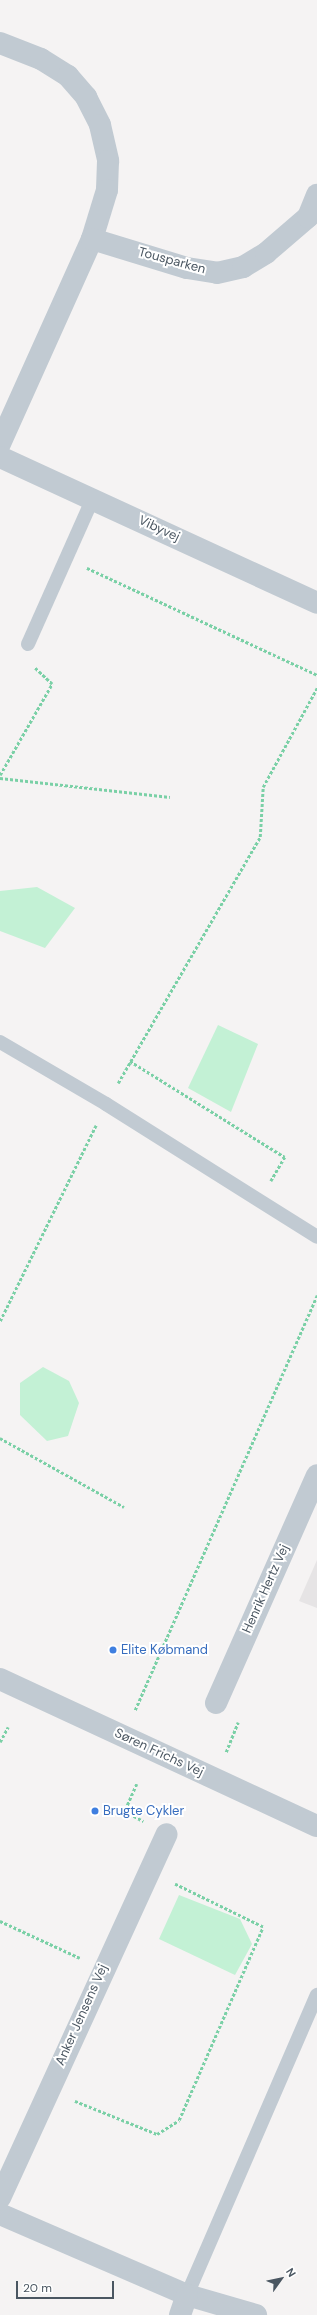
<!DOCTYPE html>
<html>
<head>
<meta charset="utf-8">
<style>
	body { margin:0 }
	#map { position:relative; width:317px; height:2315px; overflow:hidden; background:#f5f3f3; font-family:"DM Sans",sans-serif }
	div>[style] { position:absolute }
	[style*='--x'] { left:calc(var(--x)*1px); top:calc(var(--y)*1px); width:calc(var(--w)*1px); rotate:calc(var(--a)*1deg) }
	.education>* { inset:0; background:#e6e4e5 }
	.green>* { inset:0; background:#c3f1d5 }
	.path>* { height:2.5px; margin-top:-1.25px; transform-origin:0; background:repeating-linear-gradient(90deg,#7ad0a6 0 3px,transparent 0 5px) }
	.service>* { height:14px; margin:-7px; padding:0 7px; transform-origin:7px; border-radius:7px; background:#c1cad2 }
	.minor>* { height:22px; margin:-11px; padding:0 11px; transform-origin:11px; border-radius:11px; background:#c1cad2 }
	.tertiary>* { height:22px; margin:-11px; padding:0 11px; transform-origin:11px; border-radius:11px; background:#c1cad2 }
	.dots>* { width:11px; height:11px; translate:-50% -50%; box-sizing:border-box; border:2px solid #fff; border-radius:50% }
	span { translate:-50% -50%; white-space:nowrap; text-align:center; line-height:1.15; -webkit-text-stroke:4px #fff; paint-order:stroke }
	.street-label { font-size:13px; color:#4a5661 }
	.shop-label { font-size:13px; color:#366cbe }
	.left { translate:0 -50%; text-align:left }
	.north { position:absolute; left:261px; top:2259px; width:40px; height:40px; -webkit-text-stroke:3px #fff; paint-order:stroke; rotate:57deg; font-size:11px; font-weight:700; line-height:16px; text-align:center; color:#4a5661 }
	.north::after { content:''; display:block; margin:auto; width:14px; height:18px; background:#4a5661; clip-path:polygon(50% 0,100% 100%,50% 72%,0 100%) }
	.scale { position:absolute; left:16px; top:2281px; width:98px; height:18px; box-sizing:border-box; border:2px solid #4a5661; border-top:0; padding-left:5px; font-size:12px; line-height:14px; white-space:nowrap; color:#4a5661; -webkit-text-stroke:3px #fff; paint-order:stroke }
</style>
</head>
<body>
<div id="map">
	<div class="education">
		<div style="clip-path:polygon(317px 1560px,317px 1608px,299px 1601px)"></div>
	</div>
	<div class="green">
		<div style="clip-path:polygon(37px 887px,75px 908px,45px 948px,0 931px,0 891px)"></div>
		<div style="clip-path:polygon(218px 1025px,258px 1044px,231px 1112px,188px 1088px)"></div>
		<div style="clip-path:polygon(43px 1367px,69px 1381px,79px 1403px,68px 1436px,47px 1441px,20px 1415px,20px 1383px)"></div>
		<div style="clip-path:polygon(179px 1895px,240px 1919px,252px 1944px,235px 1975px,159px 1939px)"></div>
	</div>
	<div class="path">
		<div style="--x:87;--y:568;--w:254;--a:24.9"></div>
		<div style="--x:0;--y:775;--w:105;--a:-60.3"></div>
		<div style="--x:52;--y:684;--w:25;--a:-137"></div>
		<div style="--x:0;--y:778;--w:171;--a:6.4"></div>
		<div style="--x:130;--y:1061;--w:182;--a:31.8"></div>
		<div style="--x:285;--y:1157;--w:28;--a:120"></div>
		<div style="--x:118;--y:1083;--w:284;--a:-60"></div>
		<div style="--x:260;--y:837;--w:50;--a:-86.6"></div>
		<div style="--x:263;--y:787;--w:113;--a:-61.4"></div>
		<div style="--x:0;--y:1321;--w:218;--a:-63.9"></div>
		<div style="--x:0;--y:1438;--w:142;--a:29.1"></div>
		<div style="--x:135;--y:1710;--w:453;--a:-66.3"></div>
		<div style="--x:0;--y:1742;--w:17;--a:-62"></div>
		<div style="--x:226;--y:1752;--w:32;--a:-68"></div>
		<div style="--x:137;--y:1784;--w:30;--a:114"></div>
		<div style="--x:125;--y:1811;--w:21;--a:29"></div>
		<div style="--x:0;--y:1921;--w:88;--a:24.8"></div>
		<div style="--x:75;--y:2101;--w:88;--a:21.9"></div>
		<div style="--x:157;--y:2134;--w:26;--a:-32"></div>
		<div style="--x:179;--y:2120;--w:210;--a:-66.5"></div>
		<div style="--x:263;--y:1927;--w:98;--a:-154"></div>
	</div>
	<div class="service">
		<div style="--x:28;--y:644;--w:160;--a:-66"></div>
		<div style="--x:0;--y:1042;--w:123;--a:30.3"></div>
		<div style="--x:106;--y:1104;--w:249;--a:32.2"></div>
		<div style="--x:187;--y:2295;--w:327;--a:-66.6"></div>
	</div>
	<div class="minor">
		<div style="--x:0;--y:43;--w:44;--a:21.3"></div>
		<div style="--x:41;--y:59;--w:32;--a:32"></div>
		<div style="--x:68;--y:76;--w:28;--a:49"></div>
		<div style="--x:86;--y:97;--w:31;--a:63"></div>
		<div style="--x:100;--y:125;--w:37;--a:77"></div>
		<div style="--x:108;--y:161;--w:29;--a:92"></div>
		<div style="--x:107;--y:190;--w:51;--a:107"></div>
		<div style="--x:92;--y:239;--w:225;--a:114.2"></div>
		<div style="--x:92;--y:239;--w:99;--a:17"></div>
		<div style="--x:187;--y:268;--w:30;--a:9"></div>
		<div style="--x:217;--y:273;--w:27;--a:-13"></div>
		<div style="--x:243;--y:267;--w:27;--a:-31"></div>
		<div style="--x:266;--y:253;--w:55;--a:-40.6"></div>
		<div style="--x:308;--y:217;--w:24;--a:-68"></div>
		<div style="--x:0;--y:457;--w:349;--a:24.7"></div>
		<div style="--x:216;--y:1703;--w:249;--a:-66.1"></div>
		<div style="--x:0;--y:2198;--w:400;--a:-65.4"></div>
		<div style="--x:0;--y:2214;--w:204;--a:23.4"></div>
		<div style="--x:187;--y:2295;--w:72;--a:16.2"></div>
		<div style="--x:180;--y:2315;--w:21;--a:-71"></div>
	</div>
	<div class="tertiary">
		<div style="--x:0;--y:1679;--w:349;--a:24.9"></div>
	</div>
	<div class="dots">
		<div style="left:113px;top:1650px;background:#3f7fe0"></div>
		<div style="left:95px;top:1811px;background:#3f7fe0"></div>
	</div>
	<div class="street-label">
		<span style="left:172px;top:261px;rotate:15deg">Tousparken</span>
		<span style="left:159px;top:529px;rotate:25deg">Vibyvej</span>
		<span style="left:266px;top:1589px;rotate:-66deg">Henrik Hertz Vej</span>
		<span style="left:159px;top:1753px;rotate:25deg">Søren Frichs Vej</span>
		<span style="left:82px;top:2015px;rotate:-66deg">Anker Jensens Vej</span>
	</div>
	<div class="shop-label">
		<span class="left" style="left:121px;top:1650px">Elite Købmand</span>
		<span class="left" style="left:103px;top:1811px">Brugte Cykler</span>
	</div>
	<div class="north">N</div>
	<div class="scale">20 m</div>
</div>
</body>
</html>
